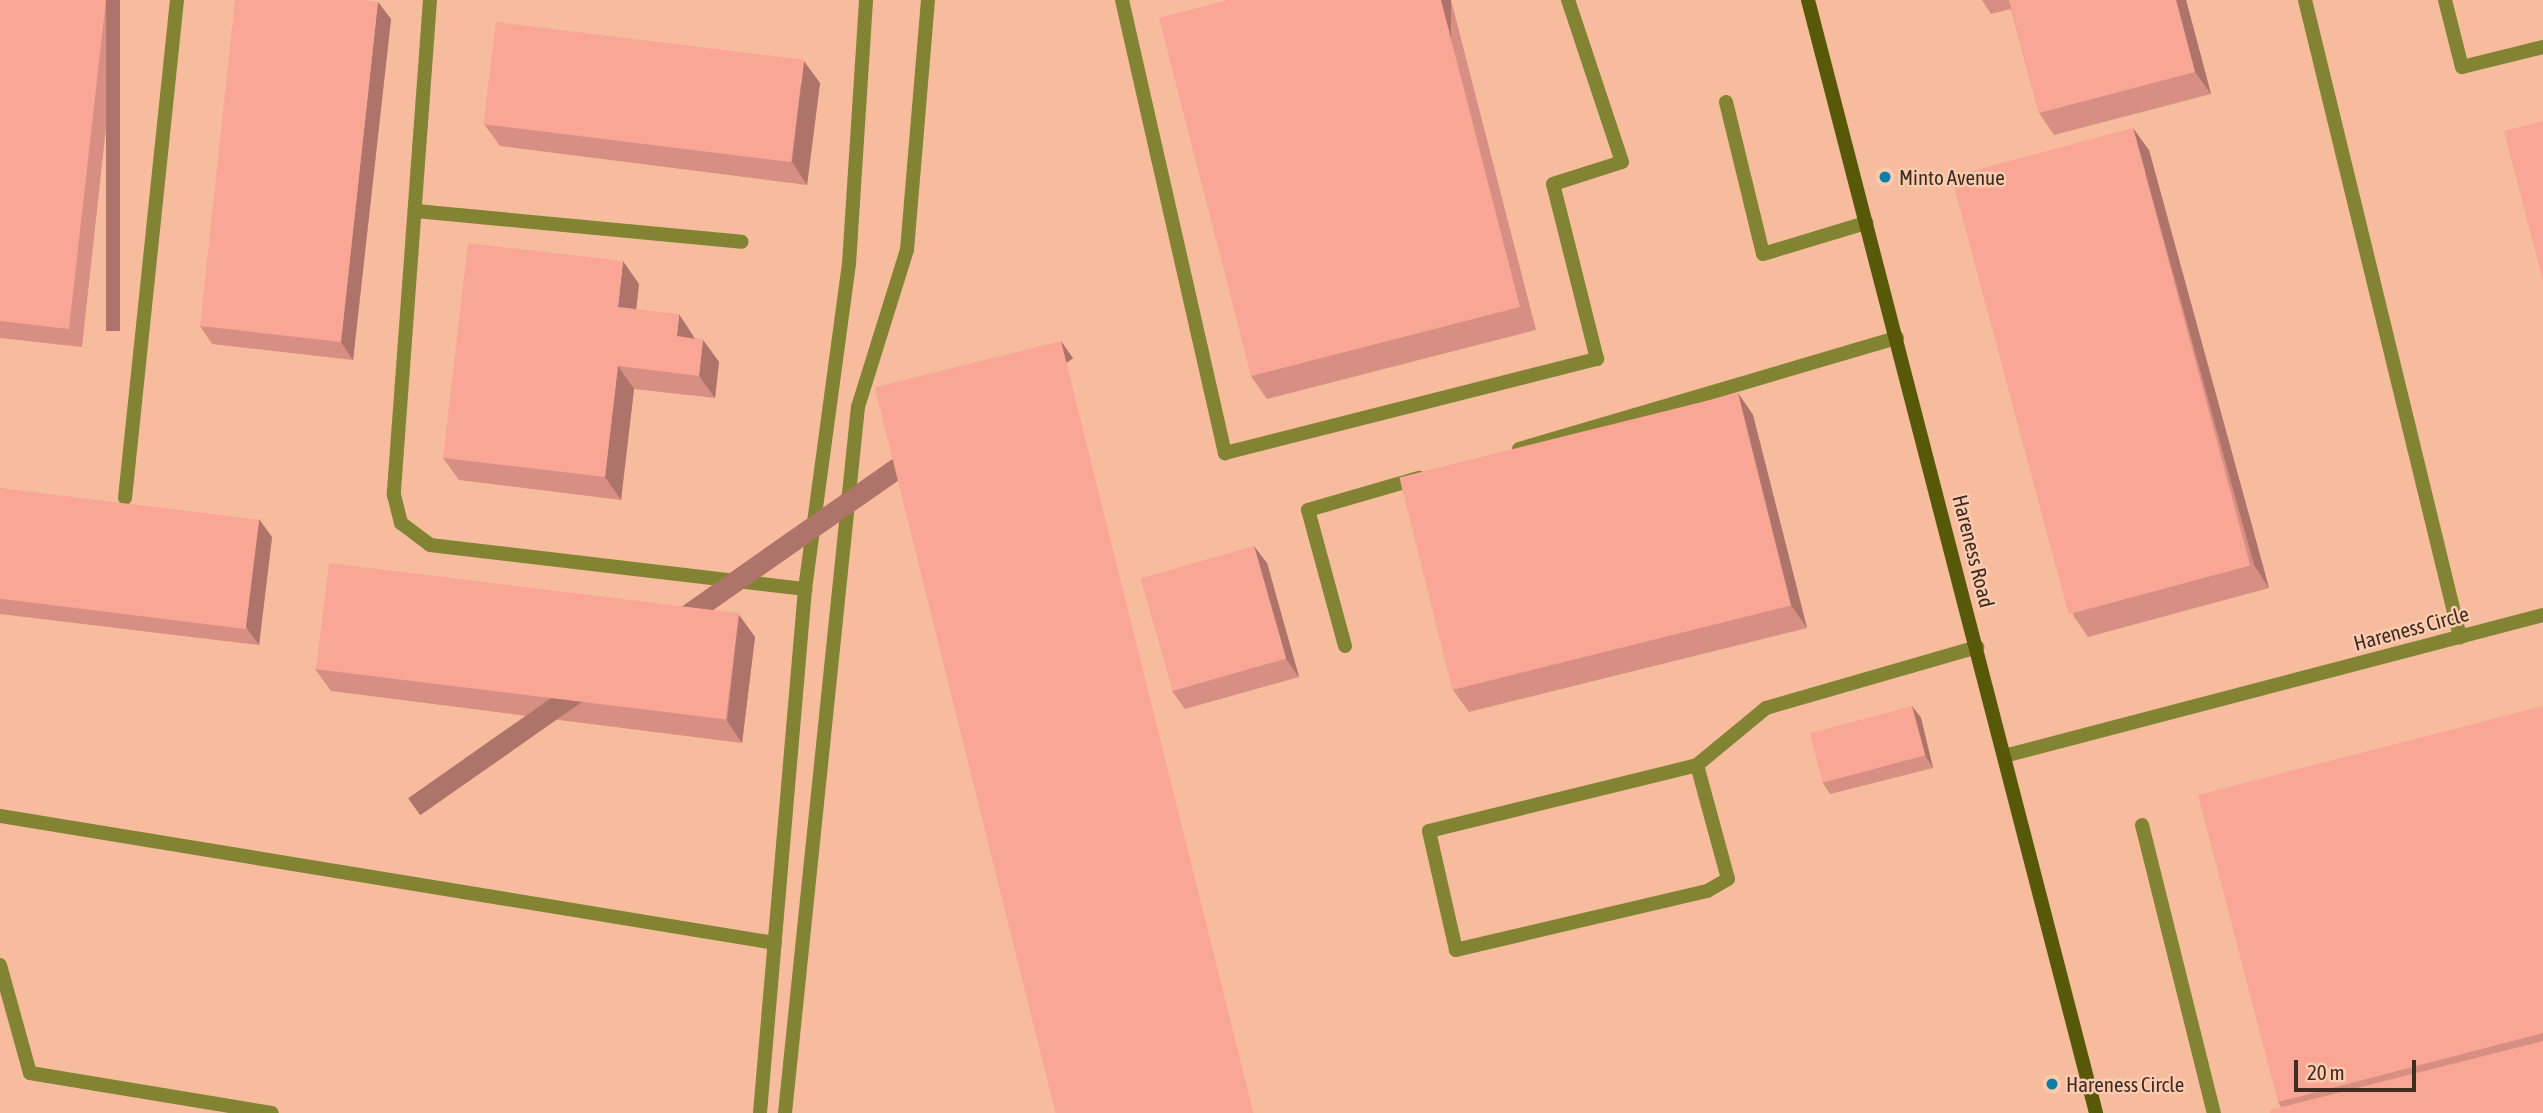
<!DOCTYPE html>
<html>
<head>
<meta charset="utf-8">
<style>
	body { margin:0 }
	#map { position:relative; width:2543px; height:1113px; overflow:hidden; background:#fdcbaf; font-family:"Asap Condensed",sans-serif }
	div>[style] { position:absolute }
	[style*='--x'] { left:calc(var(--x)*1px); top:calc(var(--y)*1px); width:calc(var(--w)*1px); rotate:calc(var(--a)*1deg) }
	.built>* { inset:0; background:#f6bc9d; transform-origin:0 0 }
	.lane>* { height:14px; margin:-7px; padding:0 7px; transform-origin:7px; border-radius:7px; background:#828333 }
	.street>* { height:14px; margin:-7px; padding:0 7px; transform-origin:7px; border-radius:7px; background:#828333 }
	.secondary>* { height:14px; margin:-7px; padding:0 7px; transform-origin:7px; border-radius:7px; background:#585809 }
	.wall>* { inset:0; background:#d68f82 }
	.shaded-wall>* { inset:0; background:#ae746a; transform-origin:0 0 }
	.building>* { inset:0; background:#f9a697; transform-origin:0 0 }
	.dots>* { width:19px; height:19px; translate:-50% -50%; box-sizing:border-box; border:4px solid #fdcbaf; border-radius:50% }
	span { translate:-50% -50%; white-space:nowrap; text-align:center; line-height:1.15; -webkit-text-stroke:5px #fdcbaf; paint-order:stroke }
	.poi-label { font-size:21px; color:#3f2c21 }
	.left { translate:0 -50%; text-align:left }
	.street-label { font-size:21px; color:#3f2c21 }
	.scale { position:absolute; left:2294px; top:1060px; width:122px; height:32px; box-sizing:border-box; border:4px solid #3f2c21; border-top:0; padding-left:9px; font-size:21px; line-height:24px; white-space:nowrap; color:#3f2c21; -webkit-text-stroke:5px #fdcbaf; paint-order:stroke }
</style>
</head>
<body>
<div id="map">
	<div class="built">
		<div style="left:0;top:0;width:2543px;height:1113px"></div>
	</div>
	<div class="lane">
		<div style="--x:430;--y:0;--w:496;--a:94.2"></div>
		<div style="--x:394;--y:495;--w:29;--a:76"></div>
		<div style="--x:401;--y:523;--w:36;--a:37"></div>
		<div style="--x:430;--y:545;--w:378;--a:6.7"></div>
		<div style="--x:1122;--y:0;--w:465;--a:77.2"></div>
		<div style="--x:1225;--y:453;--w:384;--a:-14.2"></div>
		<div style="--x:1597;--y:359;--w:180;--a:-104.1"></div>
		<div style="--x:1553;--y:184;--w:72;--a:-17.7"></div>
		<div style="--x:1622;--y:162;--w:171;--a:-108.4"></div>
		<div style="--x:2305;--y:0;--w:656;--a:76.32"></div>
		<div style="--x:2445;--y:0;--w:69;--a:75.8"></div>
		<div style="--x:2462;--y:67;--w:83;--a:-13.9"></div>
		<div style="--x:1726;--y:102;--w:156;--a:76.3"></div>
		<div style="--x:1763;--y:254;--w:108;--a:-16.8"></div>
		<div style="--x:416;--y:211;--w:327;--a:5.4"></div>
		<div style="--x:1519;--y:449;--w:394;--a:-16.4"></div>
		<div style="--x:125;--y:498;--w:501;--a:-84.04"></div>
		<div style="--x:1345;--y:646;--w:141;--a:-105.2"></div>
		<div style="--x:1308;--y:510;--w:116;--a:-16.1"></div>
		<div style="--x:1697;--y:765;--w:118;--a:74.8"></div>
		<div style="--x:1728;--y:879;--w:24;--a:150"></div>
		<div style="--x:1707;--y:891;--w:258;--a:166.8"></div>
		<div style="--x:1456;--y:950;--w:122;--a:-102.8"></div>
		<div style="--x:1429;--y:831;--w:276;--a:-13.8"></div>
		<div style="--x:1697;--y:765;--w:89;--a:-39.6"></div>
		<div style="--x:1766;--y:708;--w:220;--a:-16.1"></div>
		<div style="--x:0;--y:816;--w:785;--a:9.31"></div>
		<div style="--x:2142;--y:825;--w:297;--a:76"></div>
		<div style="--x:0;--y:965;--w:112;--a:74.5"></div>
		<div style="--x:30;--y:1073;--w:245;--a:9.4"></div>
		<div style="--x:760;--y:1113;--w:526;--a:-85.09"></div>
		<div style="--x:805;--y:589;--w:328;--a:-82.3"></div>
		<div style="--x:849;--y:264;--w:265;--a:-86.3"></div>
		<div style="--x:785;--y:1113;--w:710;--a:-84.1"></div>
		<div style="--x:858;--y:407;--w:164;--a:-72.7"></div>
		<div style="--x:907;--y:250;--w:251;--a:-85.2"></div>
	</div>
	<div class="street">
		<div style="--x:2004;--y:756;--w:557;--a:-14.66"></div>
	</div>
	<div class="secondary">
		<div style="--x:1808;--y:0;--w:1150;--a:75.49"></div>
	</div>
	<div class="wall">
		<div style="clip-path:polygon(0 0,120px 0,82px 347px,0 338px)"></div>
		<div style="clip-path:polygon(1228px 0,1451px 0,1536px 330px,1267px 399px,1251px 376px)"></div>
		<div style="clip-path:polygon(1982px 0,2186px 0,2211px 94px,2054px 135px,2039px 113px,2011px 9px,1991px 14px)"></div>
		<div style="clip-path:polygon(378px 2px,391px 19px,353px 360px,212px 344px,200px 326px)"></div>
		<div style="clip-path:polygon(820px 83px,807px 185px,500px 146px,484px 124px)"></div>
		<div style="clip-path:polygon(2149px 150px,2269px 588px,2088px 637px,2073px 615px)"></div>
		<div style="clip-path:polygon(639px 284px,636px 309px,694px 337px,694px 338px,703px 340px,719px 362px,715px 398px,634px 389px,621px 500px,459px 480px,443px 458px)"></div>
		<div style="clip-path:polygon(1738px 393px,1753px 415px,1807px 628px,1469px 712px,1453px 690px)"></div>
		<div style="clip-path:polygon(0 488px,272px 537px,259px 645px,0 614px)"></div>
		<div style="clip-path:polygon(1267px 563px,1299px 677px,1185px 709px,1172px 691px)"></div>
		<div style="clip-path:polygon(739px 615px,755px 637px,742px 743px,331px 691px,315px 669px)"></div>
		<div style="clip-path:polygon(1912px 706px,1921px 718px,1933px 768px,1830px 794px,1822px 782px)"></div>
		<div style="clip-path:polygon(2543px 706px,2543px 1113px,2281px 1107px,2278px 1102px)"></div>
	</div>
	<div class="shaded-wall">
		<div style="left:106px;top:0;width:14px;height:331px"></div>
		<div style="left:1441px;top:0;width:10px;height:317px"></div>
		<div style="clip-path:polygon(2176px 0,2186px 0,2211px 94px,2195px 72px)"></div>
		<div style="clip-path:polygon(378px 2px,391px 19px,353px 360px,341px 342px)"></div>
		<div style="clip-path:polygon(804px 61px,820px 83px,807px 185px,792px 162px)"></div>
		<div style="clip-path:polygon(2133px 128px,2149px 150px,2269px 588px,2254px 565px)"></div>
		<div style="clip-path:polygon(623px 261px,639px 284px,634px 329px,618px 307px)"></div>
		<div style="clip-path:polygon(679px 314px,694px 337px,692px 359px,677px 336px)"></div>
		<div style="clip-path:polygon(703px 340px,719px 362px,715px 398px,699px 376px)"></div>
		<div style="left:1061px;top:341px;width:21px;height:797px;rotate:55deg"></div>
		<div style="clip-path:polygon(618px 366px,634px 389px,621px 500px,605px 477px)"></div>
		<div style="clip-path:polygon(1738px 393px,1753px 415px,1807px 628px,1791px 605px)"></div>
		<div style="clip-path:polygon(259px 519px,272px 537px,259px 645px,246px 627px)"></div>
		<div style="clip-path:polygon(1254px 546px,1267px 563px,1299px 677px,1286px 659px)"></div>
		<div style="clip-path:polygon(739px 615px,755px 637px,742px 743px,727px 721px)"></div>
		<div style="clip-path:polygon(1912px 706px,1921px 718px,1933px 768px,1925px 755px)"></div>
	</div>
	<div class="building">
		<div style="clip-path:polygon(0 0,106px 0,69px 329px,0 321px)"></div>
		<div style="clip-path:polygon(235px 0,363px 0,378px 2px,341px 342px,200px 326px)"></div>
		<div style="clip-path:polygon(1228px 0,1441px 0,1520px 307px,1251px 376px,1159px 18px)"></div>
		<div style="clip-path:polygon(2009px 0,2176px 0,2195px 72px,2039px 113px)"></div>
		<div style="left:496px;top:22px;width:310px;height:103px;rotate:7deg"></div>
		<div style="clip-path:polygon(2543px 121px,2543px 281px,2504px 131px)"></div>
		<div style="left:2133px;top:128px;width:453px;height:188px;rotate:75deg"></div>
		<div style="clip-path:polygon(468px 243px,623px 261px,618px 307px,679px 314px,677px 336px,703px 340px,699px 376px,618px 366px,605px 477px,443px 458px)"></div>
		<div style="left:1061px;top:341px;width:797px;height:192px;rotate:76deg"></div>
		<div style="left:1738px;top:393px;width:219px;height:349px;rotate:76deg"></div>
		<div style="left:0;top:488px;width:261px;height:110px;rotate:7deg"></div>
		<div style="left:1254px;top:546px;width:117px;height:118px;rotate:74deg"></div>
		<div style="left:329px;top:563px;width:413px;height:107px;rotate:7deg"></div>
		<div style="left:1912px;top:706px;width:51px;height:106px;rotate:75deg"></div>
		<div style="clip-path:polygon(2543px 706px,2543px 1033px,2278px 1102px,2198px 795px)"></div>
		<div style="clip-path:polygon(2543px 1041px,2543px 1113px,2270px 1113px,2270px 1110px)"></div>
	</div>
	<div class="dots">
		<div style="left:1885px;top:177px;background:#0e7ea6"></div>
		<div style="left:2052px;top:1084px;background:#0e7ea6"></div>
	</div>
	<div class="poi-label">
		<span class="left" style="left:1899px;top:177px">Minto Avenue</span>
		<span class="left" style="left:2066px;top:1084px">Hareness Circle</span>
	</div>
	<div class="street-label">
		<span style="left:1974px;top:551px;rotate:76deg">Hareness Road</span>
		<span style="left:2411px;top:628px;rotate:-15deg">Hareness Circle</span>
	</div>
	<div class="scale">20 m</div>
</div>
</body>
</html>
